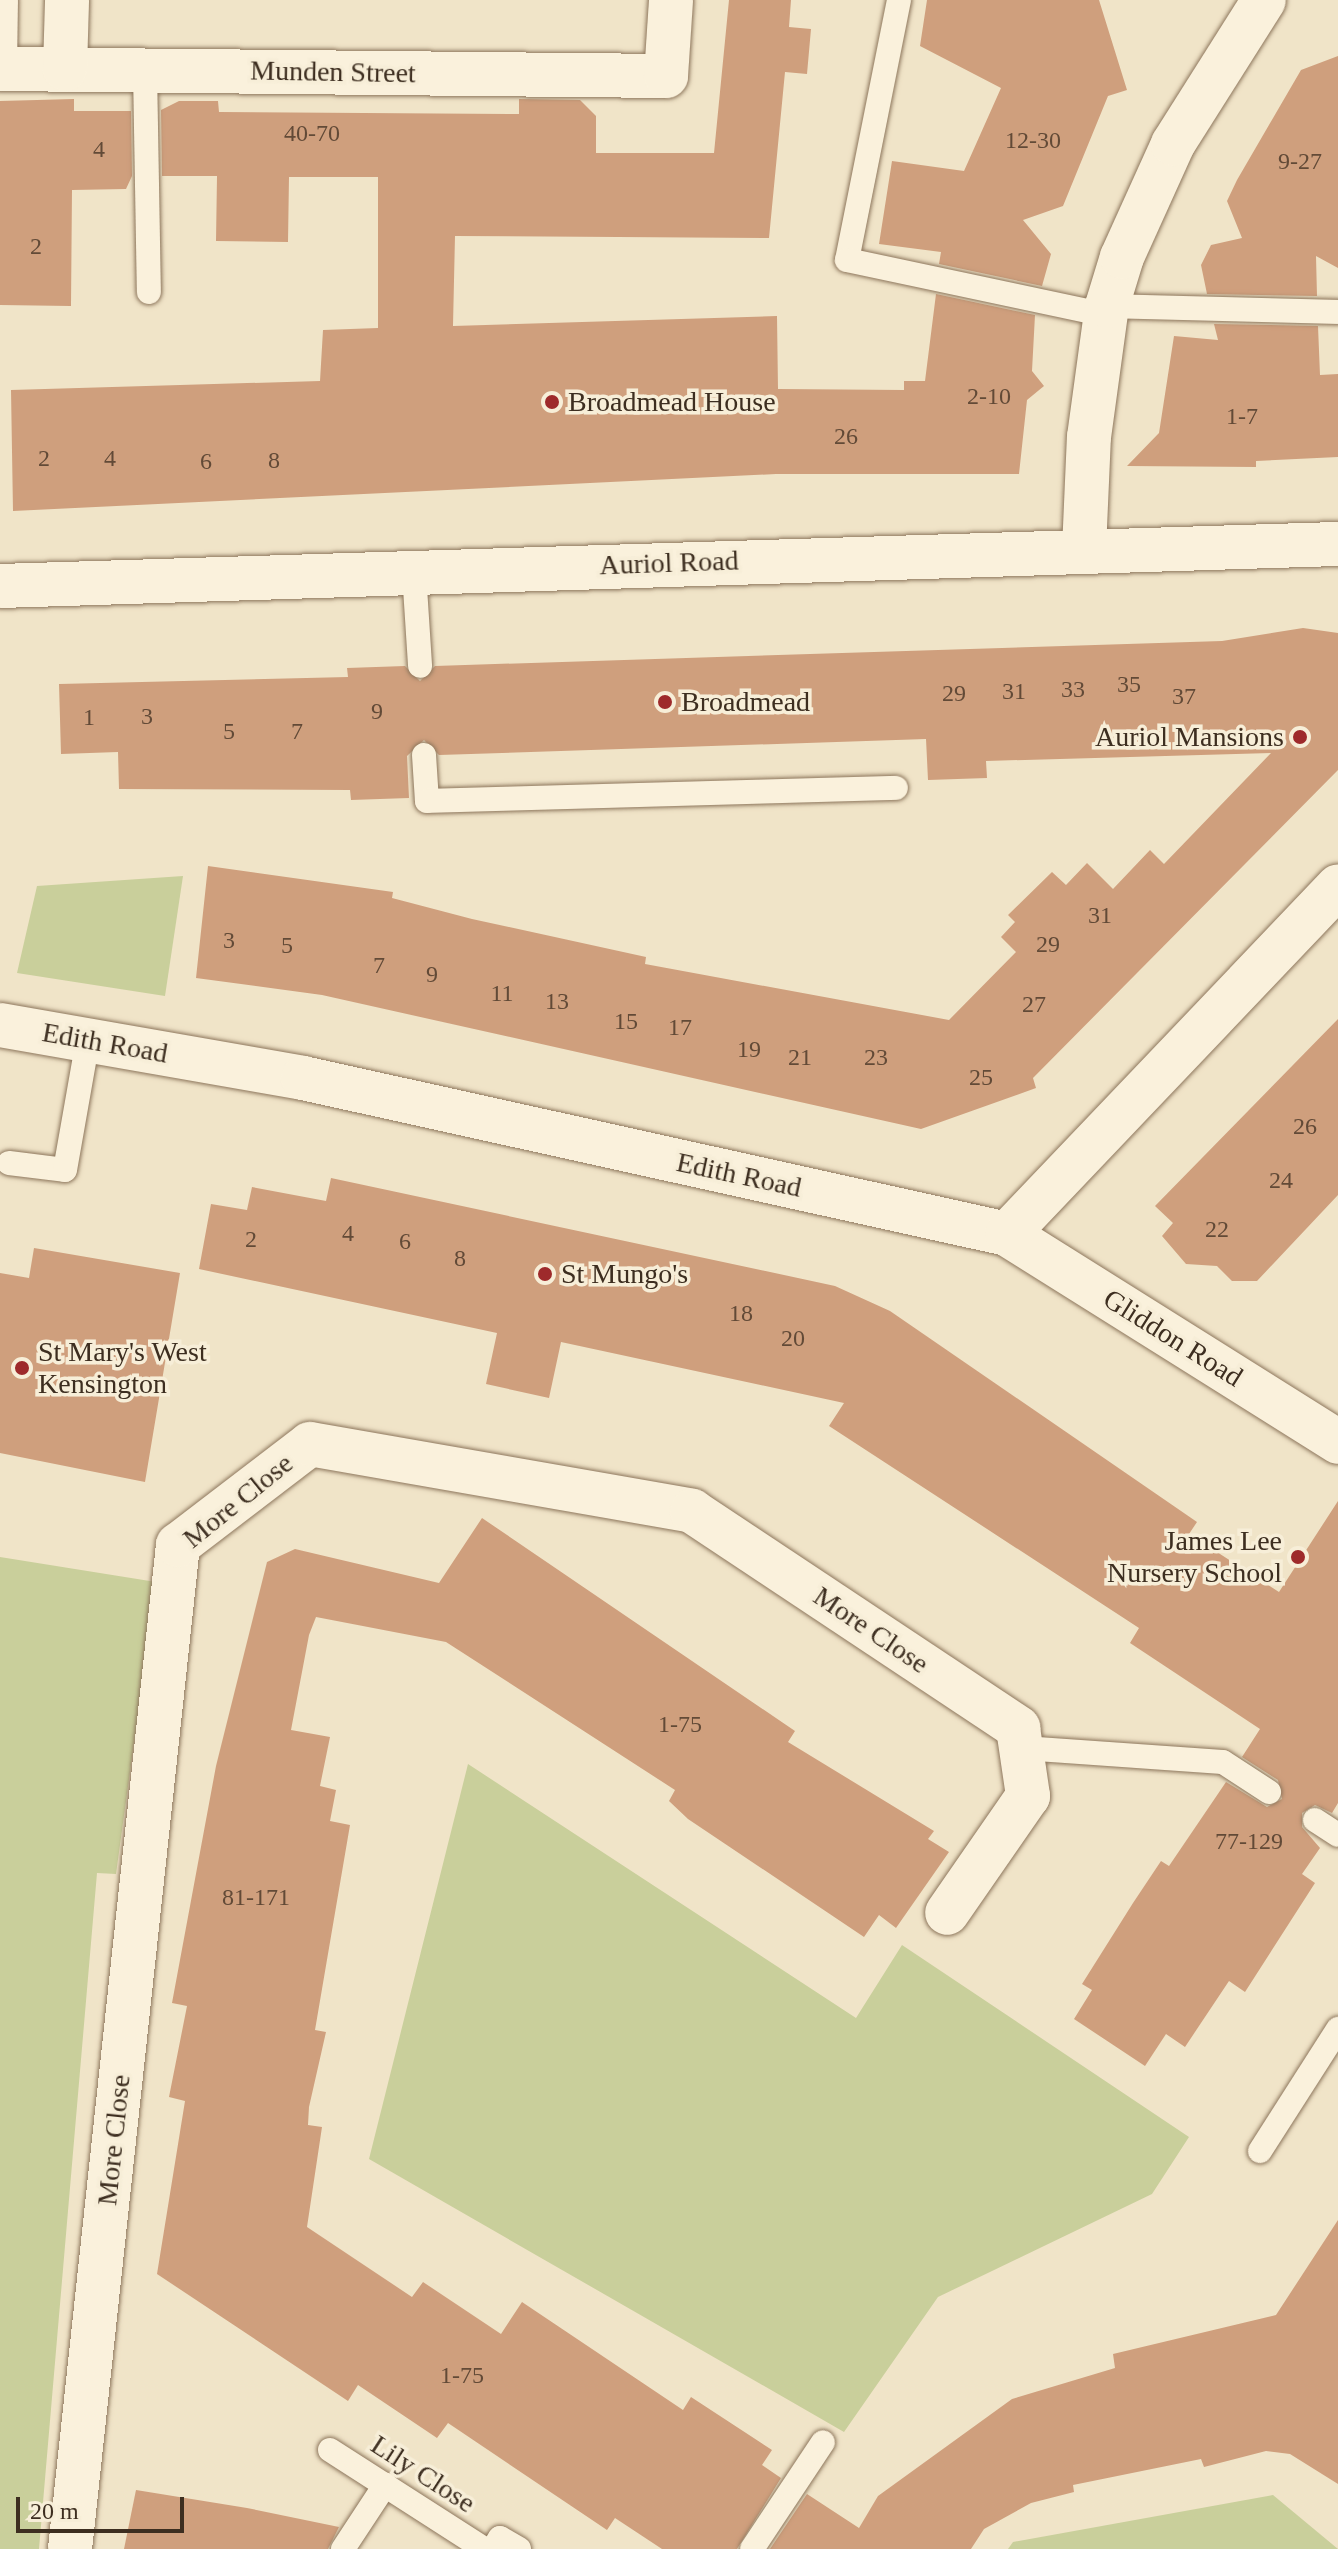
<!DOCTYPE html>
<html>
<head>
<meta charset="utf-8">
<style>
	body { margin:0 }
	#map { position:relative; width:1338px; height:2549px; overflow:hidden; background:#f0e4c8; font-family:Georgia,serif }
	div>[style] { position:absolute }
	[style*='--x'] { left:calc(var(--x)*1px); top:calc(var(--y)*1px); width:calc(var(--w)*1px); rotate:calc(var(--a)*1deg) }
	.green>* { inset:0; background:#c9cf9b }
	.building>* { inset:0; background:#cf9f7d }
	.roads { filter:drop-shadow(0 0 2px #8d765c) drop-shadow(0 0 2px #8d765c) }
	.service>* { height:24px; margin:-12px; padding:0 12px; transform-origin:12px; border-radius:12px; background:#faf1dc }
	.minor>* { height:44px; margin:-22px; padding:0 22px; transform-origin:22px; border-radius:22px; background:#faf1dc }
	.dots>* { width:22px; height:22px; translate:-50% -50%; box-sizing:border-box; border:4px solid #f7eed8; border-radius:50% }
	span { translate:-50% -50%; white-space:nowrap; text-align:center; line-height:1.15; -webkit-text-stroke:7px #f7eed8; paint-order:stroke }
	.number-label { font-size:24px; color:#624a37 }
	.number-label span { -webkit-text-stroke-width:0 }
	.street-label { font-size:28px; color:#3d2e20 }
	.poi-label { font-size:28px; color:#3d2e20 }
	.left { translate:0 -50%; text-align:left }
	.right { translate:-100% -50%; text-align:right }
	.scale { position:absolute; left:16px; top:2497px; width:168px; height:36px; box-sizing:border-box; border:4px solid #3d2e20; border-top:0; padding-left:10px; font-size:24px; line-height:28px; white-space:nowrap; color:#3d2e20; -webkit-text-stroke:6px #f7eed8; paint-order:stroke }
</style>
</head>
<body>
<div id="map">
	<div class="green">
		<div style="clip-path:polygon(183px 876px,165px 996px,17px 973px,37px 886px)"></div>
		<div style="clip-path:polygon(0 1557px,156px 1582px,116px 1874px,97px 1873px,39px 2549px,0 2549px)"></div>
		<div style="clip-path:polygon(468px 1764px,856px 2018px,902px 1945px,1189px 2137px,1152px 2194px,938px 2297px,844px 2432px,369px 2159px)"></div>
		<div style="clip-path:polygon(1273px 2495px,1338px 2549px,1008px 2549px,1013px 2542px)"></div>
	</div>
	<div class="building">
		<div style="clip-path:polygon(729px 0,791px 0,789px 27px,811px 29px,807px 74px,785px 72px,769px 238px,455px 236px,453px 326px,777px 316px,778px 389px,904px 390px,904px 381px,925px 381px,936px 294px,1035px 315px,1032px 371px,1044px 386px,1027px 400px,1019px 474px,776px 474px,13px 511px,11px 390px,320px 381px,323px 330px,378px 328px,378px 177px,289px 177px,288px 242px,216px 241px,217px 176px,162px 176px,161px 110px,179px 101px,218px 101px,219px 112px,519px 114px,519px 99px,580px 100px,596px 116px,596px 153px,714px 153px)"></div>
		<div style="clip-path:polygon(927px 0,1099px 0,1127px 90px,1108px 96px,1063px 206px,1023px 220px,1051px 254px,1042px 286px,939px 264px,941px 252px,879px 244px,892px 161px,964px 171px,1001px 88px,920px 46px)"></div>
		<div style="clip-path:polygon(1338px 56px,1338px 268px,1316px 256px,1317px 296px,1207px 294px,1201px 265px,1211px 245px,1242px 238px,1227px 201px,1237px 180px,1301px 70px)"></div>
		<div style="clip-path:polygon(74px 99px,74px 111px,131px 111px,132px 176px,126px 189px,72px 190px,71px 306px,0 305px,0 101px)"></div>
		<div style="clip-path:polygon(1214px 324px,1318px 326px,1320px 375px,1338px 374px,1338px 457px,1256px 461px,1256px 467px,1127px 466px,1159px 433px,1174px 336px,1218px 340px)"></div>
		<div style="clip-path:polygon(1303px 628px,1338px 633px,1338px 770px,1033px 1078px,1036px 1088px,921px 1129px,322px 995px,196px 978px,208px 866px,393px 892px,392px 898px,472px 919px,646px 957px,645px 964px,949px 1020px,1016px 952px,1001px 937px,1015px 922px,1008px 915px,1052px 872px,1066px 885px,1087px 863px,1113px 889px,1150px 850px,1164px 864px,1271px 753px,986px 761px,987px 778px,928px 780px,926px 739px,439px 755px,424px 740px,407px 756px,409px 798px,351px 800px,350px 790px,119px 789px,118px 752px,61px 754px,59px 684px,348px 677px,347px 668px,405px 666px,420px 681px,435px 666px,1222px 641px)"></div>
		<div style="clip-path:polygon(1338px 1019px,1338px 1195px,1257px 1281px,1232px 1281px,1217px 1266px,1186px 1264px,1162px 1236px,1173px 1223px,1155px 1206px)"></div>
		<div style="clip-path:polygon(331px 1178px,835px 1286px,890px 1311px,1197px 1522px,1189px 1534px,1279px 1592px,1338px 1501px,1338px 1803px,1332px 1813px,1315px 1805px,1302px 1813px,1302px 1827px,1320px 1848px,1302px 1874px,1315px 1883px,1245px 1992px,1229px 1981px,1185px 2047px,1166px 2034px,1145px 2066px,1074px 2019px,1092px 1990px,1082px 1984px,1133px 1903px,1161px 1861px,1169px 1866px,1226px 1782px,1267px 1807px,1282px 1799px,1278px 1780px,1242px 1757px,1260px 1729px,1130px 1643px,1139px 1628px,829px 1426px,844px 1403px,561px 1342px,549px 1398px,486px 1384px,497px 1333px,199px 1269px,211px 1204px,247px 1210px,252px 1187px,326px 1201px)"></div>
		<div style="clip-path:polygon(34px 1248px,180px 1273px,145px 1482px,0 1453px,0 1273px,29px 1278px)"></div>
		<div style="clip-path:polygon(482px 1518px,795px 1731px,788px 1742px,934px 1831px,928px 1839px,949px 1852px,896px 1928px,879px 1915px,864px 1937px,688px 1819px,669px 1801px,675px 1790px,446px 1642px,316px 1617px,309px 1635px,291px 1730px,330px 1737px,320px 1786px,336px 1790px,330px 1821px,350px 1825px,315px 2030px,326px 2032px,309px 2107px,308px 2125px,322px 2127px,307px 2227px,412px 2297px,423px 2282px,501px 2334px,522px 2302px,683px 2410px,691px 2397px,772px 2450px,762px 2465px,781px 2478px,737px 2549px,662px 2549px,615px 2518px,607px 2530px,448px 2423px,437px 2438px,358px 2385px,348px 2401px,157px 2274px,185px 2101px,169px 2097px,187px 2006px,172px 2003px,216px 1766px,267px 1562px,295px 1549px,439px 1583px)"></div>
		<div style="clip-path:polygon(1338px 2220px,1338px 2484px,1290px 2454px,1266px 2451px,1204px 2467px,1201px 2459px,1073px 2485px,1074px 2492px,1031px 2503px,984px 2529px,971px 2549px,770px 2549px,807px 2494px,859px 2528px,878px 2496px,1012px 2399px,1115px 2368px,1113px 2354px,1276px 2315px)"></div>
		<div style="clip-path:polygon(136px 2490px,247px 2508px,339px 2527px,328px 2549px,124px 2549px)"></div>
	</div>
	<div class="roads">
		<div class="service">
			<div style="--x:899;--y:0;--w:265;--a:101.3"></div>
			<div style="--x:847;--y:260;--w:265;--a:12"></div>
			<div style="--x:5;--y:69;--w:69;--a:-89.2"></div>
			<div style="--x:145;--y:70;--w:222;--a:89"></div>
			<div style="--x:1107;--y:306;--w:231;--a:1.5"></div>
			<div style="--x:414;--y:572;--w:94;--a:86.3"></div>
			<div style="--x:424;--y:755;--w:46;--a:86.3"></div>
			<div style="--x:427;--y:801;--w:469;--a:-1.6"></div>
			<div style="--x:9;--y:1163;--w:56;--a:7.1"></div>
			<div style="--x:65;--y:1170;--w:132;--a:-80"></div>
			<div style="--x:1023;--y:1748;--w:200;--a:4"></div>
			<div style="--x:1223;--y:1762;--w:55;--a:33.1"></div>
			<div style="--x:1315;--y:1820;--w:27;--a:33"></div>
			<div style="--x:1260;--y:2151;--w:145;--a:-57.4"></div>
			<div style="--x:330;--y:2450;--w:183;--a:32.7"></div>
			<div style="--x:343;--y:2549;--w:77;--a:-56.7"></div>
			<div style="--x:493;--y:2549;--w:13;--a:-58"></div>
			<div style="--x:500;--y:2538;--w:22;--a:30"></div>
			<div style="--x:752;--y:2549;--w:128;--a:-56.4"></div>
		</div>
		<div class="minor">
			<div style="--x:0;--y:69;--w:666;--a:0.6"></div>
			<div style="--x:666;--y:76;--w:76;--a:-86.2"></div>
			<div style="--x:65;--y:69;--w:69;--a:-88.3"></div>
			<div style="--x:1084;--y:550;--w:113;--a:-87.5"></div>
			<div style="--x:1089;--y:437;--w:132;--a:-82.2"></div>
			<div style="--x:1107;--y:306;--w:51;--a:-73"></div>
			<div style="--x:1122;--y:257;--w:124;--a:-65.7"></div>
			<div style="--x:1173;--y:144;--w:170;--a:-57.7"></div>
			<div style="--x:0;--y:586;--w:1339;--a:-1.8"></div>
			<div style="--x:0;--y:1025;--w:308;--a:9.9"></div>
			<div style="--x:303;--y:1078;--w:721;--a:12.49"></div>
			<div style="--x:1007;--y:1234;--w:391;--a:32.1"></div>
			<div style="--x:1007;--y:1234;--w:480;--a:-46.4"></div>
			<div style="--x:70;--y:2549;--w:1010;--a:-83.86"></div>
			<div style="--x:178;--y:1545;--w:166;--a:-37.4"></div>
			<div style="--x:310;--y:1444;--w:388;--a:9.9"></div>
			<div style="--x:692;--y:1511;--w:392;--a:33.6"></div>
			<div style="--x:1018;--y:1728;--w:69;--a:81.6"></div>
			<div style="--x:1028;--y:1796;--w:142;--a:124.7"></div>
		</div>
	</div>
	<div class="dots">
		<div style="left:552px;top:402px;background:#9e2a2b"></div>
		<div style="left:665px;top:702px;background:#9e2a2b"></div>
		<div style="left:1300px;top:737px;background:#9e2a2b"></div>
		<div style="left:545px;top:1274px;background:#9e2a2b"></div>
		<div style="left:22px;top:1368px;background:#9e2a2b"></div>
		<div style="left:1298px;top:1557px;background:#9e2a2b"></div>
	</div>
	<div class="number-label">
		<span style="left:312px;top:134px">40-70</span>
		<span style="left:1033px;top:141px">12-30</span>
		<span style="left:99px;top:150px">4</span>
		<span style="left:1300px;top:162px">9-27</span>
		<span style="left:36px;top:247px">2</span>
		<span style="left:989px;top:397px">2-10</span>
		<span style="left:1242px;top:417px">1-7</span>
		<span style="left:846px;top:437px">26</span>
		<span style="left:44px;top:459px">2</span>
		<span style="left:110px;top:459px">4</span>
		<span style="left:274px;top:461px">8</span>
		<span style="left:206px;top:462px">6</span>
		<span style="left:1129px;top:685px">35</span>
		<span style="left:1073px;top:690px">33</span>
		<span style="left:1014px;top:692px">31</span>
		<span style="left:954px;top:694px">29</span>
		<span style="left:1184px;top:697px">37</span>
		<span style="left:377px;top:712px">9</span>
		<span style="left:147px;top:717px">3</span>
		<span style="left:89px;top:718px">1</span>
		<span style="left:229px;top:732px">5</span>
		<span style="left:297px;top:732px">7</span>
		<span style="left:1100px;top:916px">31</span>
		<span style="left:229px;top:941px">3</span>
		<span style="left:1048px;top:945px">29</span>
		<span style="left:287px;top:946px">5</span>
		<span style="left:379px;top:966px">7</span>
		<span style="left:432px;top:975px">9</span>
		<span style="left:502px;top:994px">11</span>
		<span style="left:557px;top:1002px">13</span>
		<span style="left:1034px;top:1005px">27</span>
		<span style="left:626px;top:1022px">15</span>
		<span style="left:680px;top:1028px">17</span>
		<span style="left:749px;top:1050px">19</span>
		<span style="left:800px;top:1058px">21</span>
		<span style="left:876px;top:1058px">23</span>
		<span style="left:981px;top:1078px">25</span>
		<span style="left:1305px;top:1127px">26</span>
		<span style="left:1281px;top:1181px">24</span>
		<span style="left:1217px;top:1230px">22</span>
		<span style="left:348px;top:1234px">4</span>
		<span style="left:251px;top:1240px">2</span>
		<span style="left:405px;top:1242px">6</span>
		<span style="left:460px;top:1259px">8</span>
		<span style="left:741px;top:1314px">18</span>
		<span style="left:793px;top:1339px">20</span>
		<span style="left:680px;top:1725px">1-75</span>
		<span style="left:1249px;top:1842px">77-129</span>
		<span style="left:256px;top:1898px">81-171</span>
		<span style="left:462px;top:2376px">1-75</span>
	</div>
	<div class="street-label">
		<span style="left:333px;top:72px;rotate:1deg">Munden Street</span>
		<span style="left:669px;top:563px;rotate:-2deg">Auriol Road</span>
		<span style="left:105px;top:1043px;rotate:10deg">Edith Road</span>
		<span style="left:739px;top:1175px;rotate:12deg">Edith Road</span>
		<span style="left:1173px;top:1338px;rotate:32deg">Gliddon Road</span>
		<span style="left:238px;top:1501px;rotate:-39deg">More Close</span>
		<span style="left:871px;top:1630px;rotate:34deg">More Close</span>
		<span style="left:114px;top:2140px;rotate:-84deg">More Close</span>
		<span style="left:423px;top:2474px;rotate:33deg">Lily Close</span>
	</div>
	<div class="poi-label">
		<span class="left" style="left:568px;top:402px">Broadmead House</span>
		<span class="left" style="left:681px;top:702px">Broadmead</span>
		<span class="right" style="left:1284px;top:737px">Auriol Mansions</span>
		<span class="left" style="left:561px;top:1274px">St Mungo's</span>
		<span class="left" style="left:38px;top:1368px">St Mary's West<br>Kensington</span>
		<span class="right" style="left:1282px;top:1557px">James Lee<br>Nursery School</span>
	</div>
	<div class="scale">20 m</div>
</div>
</body>
</html>
